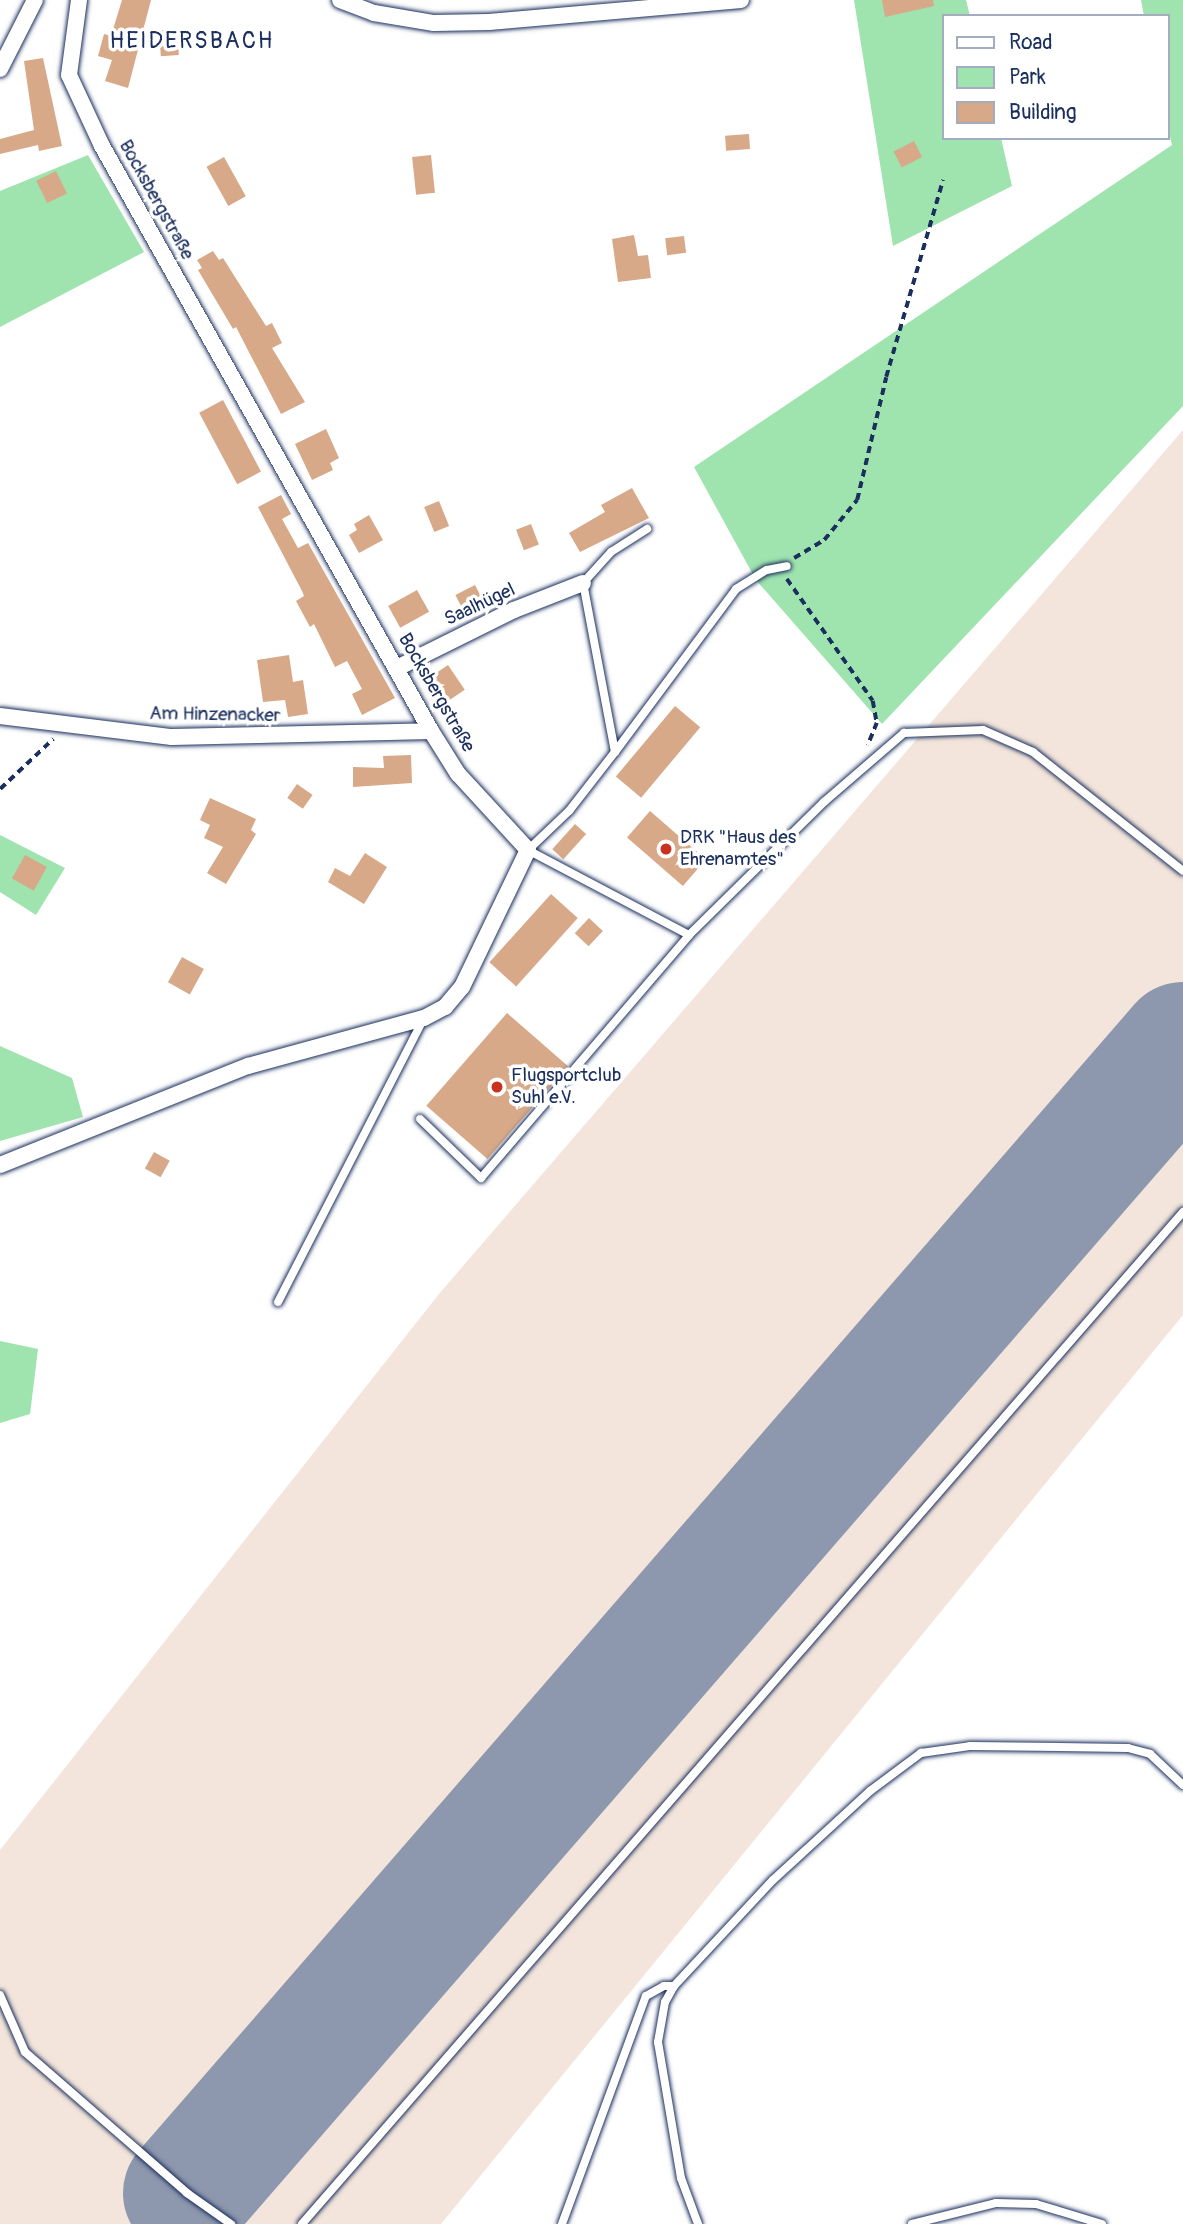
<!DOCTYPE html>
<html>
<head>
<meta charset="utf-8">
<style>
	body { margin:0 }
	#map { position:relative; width:1183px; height:2224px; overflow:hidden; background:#fff; font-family:Pangolin,sans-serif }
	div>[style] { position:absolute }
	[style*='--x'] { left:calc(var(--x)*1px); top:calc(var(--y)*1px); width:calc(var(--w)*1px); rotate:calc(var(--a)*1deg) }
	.built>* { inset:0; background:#f3e5db }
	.green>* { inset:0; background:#9fe3af }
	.runway>* { height:128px; margin:-64px; padding:0 64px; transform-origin:64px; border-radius:64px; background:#8d97ae }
	.building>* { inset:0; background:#d7a988; transform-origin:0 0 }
	.path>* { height:3.5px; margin-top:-1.75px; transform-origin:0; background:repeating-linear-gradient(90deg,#1b2f5e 0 7px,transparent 0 12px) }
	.roads { filter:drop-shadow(0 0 2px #1b2f5e) drop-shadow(0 0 2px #1b2f5e) }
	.lane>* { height:8px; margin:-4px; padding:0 4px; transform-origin:4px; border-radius:4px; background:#fff }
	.street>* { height:16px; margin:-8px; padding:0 8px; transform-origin:8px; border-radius:8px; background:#fff }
	.dots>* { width:19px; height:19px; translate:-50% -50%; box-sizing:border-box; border:4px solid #fff; border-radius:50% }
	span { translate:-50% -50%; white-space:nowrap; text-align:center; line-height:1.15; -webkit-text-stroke:7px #fff; paint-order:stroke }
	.street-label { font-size:19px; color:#1b2f5e }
	.poi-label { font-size:19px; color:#1b2f5e }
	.left { translate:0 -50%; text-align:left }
	.quarter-label { font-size:23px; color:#1b2f5e; letter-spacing:2px }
	.legend { position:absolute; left:942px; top:14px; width:228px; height:126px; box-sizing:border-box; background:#fff; border:2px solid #a4acbf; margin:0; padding:9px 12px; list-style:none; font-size:21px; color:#1b2f5e }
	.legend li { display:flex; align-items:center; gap:14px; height:35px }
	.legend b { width:35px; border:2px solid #a4acbf }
</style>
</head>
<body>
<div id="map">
	<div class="built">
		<div style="clip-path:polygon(1183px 430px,1183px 1315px,441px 2224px,0 2224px,0 1850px,439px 1294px)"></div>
	</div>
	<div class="green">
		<div style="clip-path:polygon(854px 0,966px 0,970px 16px,943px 16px,943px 138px,1001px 138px,1012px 186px,893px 246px)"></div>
		<div style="clip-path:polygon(1141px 0,1183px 0,1183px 406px,882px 724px,756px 580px,694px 467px,1172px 145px,1167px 123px,1167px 16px,1144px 16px)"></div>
		<div style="clip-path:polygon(88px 155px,144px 252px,0 327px,0 191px)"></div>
		<div style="clip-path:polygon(0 835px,65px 868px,36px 915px,0 892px)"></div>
		<div style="clip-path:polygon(0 1046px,72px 1078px,83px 1117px,0 1141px)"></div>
		<div style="clip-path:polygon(0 1341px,38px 1349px,30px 1414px,0 1423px)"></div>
	</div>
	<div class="runway">
		<div style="--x:187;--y:2193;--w:1519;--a:-49.03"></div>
	</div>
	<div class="building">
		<div style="clip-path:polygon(122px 0,151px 0,128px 88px,105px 81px,112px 60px,98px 56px,104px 34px,111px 36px)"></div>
		<div style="clip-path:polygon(882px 0,933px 0,934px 6px,885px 17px)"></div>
		<div style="left:177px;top:29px;width:26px;height:18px;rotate:86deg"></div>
		<div style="clip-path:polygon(43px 58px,62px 146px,39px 151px,38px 145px,0 154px,0 139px,34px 130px,24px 61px)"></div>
		<div style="left:749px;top:134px;width:15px;height:24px;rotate:86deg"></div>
		<div style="left:914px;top:141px;width:18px;height:23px;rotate:63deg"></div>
		<div style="left:431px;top:155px;width:38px;height:19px;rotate:84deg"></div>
		<div style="left:224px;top:157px;width:45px;height:20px;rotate:61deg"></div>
		<div style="left:56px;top:171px;width:25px;height:22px;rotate:64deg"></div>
		<div style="clip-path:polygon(634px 235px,638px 256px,648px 255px,651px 278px,618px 282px,612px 239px)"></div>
		<div style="left:684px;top:236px;width:17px;height:19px;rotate:83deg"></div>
		<div style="clip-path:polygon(213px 251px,219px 260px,223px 258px,266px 326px,272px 323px,282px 343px,272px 348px,305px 402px,281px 414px,236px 327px,233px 329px,198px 270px,202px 268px,197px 260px)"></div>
		<div style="left:223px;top:400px;width:81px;height:27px;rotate:62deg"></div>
		<div style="clip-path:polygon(326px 429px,339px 458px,330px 463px,333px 470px,312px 480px,295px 444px)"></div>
		<div style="clip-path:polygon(632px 488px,649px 518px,580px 552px,569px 533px,605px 512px,601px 505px)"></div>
		<div style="clip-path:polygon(281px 495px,291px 514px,282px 519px,298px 548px,308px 543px,395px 698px,362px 715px,352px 694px,362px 689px,347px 661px,335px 667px,314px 624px,310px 627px,296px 601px,304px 596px,302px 591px,258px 507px)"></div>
		<div style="left:439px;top:501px;width:27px;height:16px;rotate:68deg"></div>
		<div style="clip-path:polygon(369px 515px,383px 540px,359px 553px,349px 535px,357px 530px,354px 524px)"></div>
		<div style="left:531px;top:524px;width:22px;height:16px;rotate:69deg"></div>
		<div style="left:475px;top:585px;width:22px;height:22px;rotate:63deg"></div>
		<div style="left:417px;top:590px;width:25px;height:33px;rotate:61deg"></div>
		<div style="clip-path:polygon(289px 655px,293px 682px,303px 680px,308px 714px,288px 717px,285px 700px,263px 702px,257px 660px)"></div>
		<div style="left:448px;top:665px;width:30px;height:25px;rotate:56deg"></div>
		<div style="left:675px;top:706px;width:33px;height:92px;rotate:40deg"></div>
		<div style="clip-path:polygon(411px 755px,412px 783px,353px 787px,353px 767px,384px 768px,383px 756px)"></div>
		<div style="left:297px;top:784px;width:19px;height:17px;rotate:35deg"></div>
		<div style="clip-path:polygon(210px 798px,256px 819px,251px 830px,256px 834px,226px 884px,207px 873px,223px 847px,204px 838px,210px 825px,200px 820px)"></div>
		<div style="left:650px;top:811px;width:74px;height:35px;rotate:41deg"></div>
		<div style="left:575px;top:824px;width:15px;height:34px;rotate:42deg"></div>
		<div style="clip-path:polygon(365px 853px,387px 867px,364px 904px,328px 882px,335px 868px,350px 876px)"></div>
		<div style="left:25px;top:855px;width:25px;height:27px;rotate:29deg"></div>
		<div style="left:551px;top:894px;width:36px;height:92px;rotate:42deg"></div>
		<div style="left:589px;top:918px;width:19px;height:21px;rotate:43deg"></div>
		<div style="left:182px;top:957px;width:25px;height:29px;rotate:29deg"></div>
		<div style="left:507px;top:1013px;width:81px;height:123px;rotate:41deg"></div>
		<div style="left:154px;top:1152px;width:18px;height:19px;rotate:29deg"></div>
	</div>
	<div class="path">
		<div style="--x:794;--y:558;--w:35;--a:-31"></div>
		<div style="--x:824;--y:540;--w:52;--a:-50.5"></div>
		<div style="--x:857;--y:500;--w:126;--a:-76.7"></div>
		<div style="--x:886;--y:377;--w:205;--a:-73.9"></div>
		<div style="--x:787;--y:579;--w:149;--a:54.8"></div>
		<div style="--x:873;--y:701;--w:22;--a:80"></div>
		<div style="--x:877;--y:723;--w:24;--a:112"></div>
		<div style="--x:0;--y:789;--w:73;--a:-43.3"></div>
	</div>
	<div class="roads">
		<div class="lane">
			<div style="--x:615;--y:752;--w:203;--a:-53.4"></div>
			<div style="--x:736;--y:589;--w:36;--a:-32"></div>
			<div style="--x:767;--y:570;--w:20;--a:-11"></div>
			<div style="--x:689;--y:935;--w:190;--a:-44.6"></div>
			<div style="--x:824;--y:802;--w:106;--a:-40.8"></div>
			<div style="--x:904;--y:733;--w:79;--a:-2.2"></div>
			<div style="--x:983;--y:730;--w:55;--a:23.7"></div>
			<div style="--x:1033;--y:752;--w:191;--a:38.4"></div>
			<div style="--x:420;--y:1119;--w:85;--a:44"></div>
			<div style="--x:481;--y:1178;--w:320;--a:-49.4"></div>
			<div style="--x:689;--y:935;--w:182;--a:-152.2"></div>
			<div style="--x:528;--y:850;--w:57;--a:-43.6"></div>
			<div style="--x:569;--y:811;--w:75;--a:-52.1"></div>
			<div style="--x:615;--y:752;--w:172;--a:-100.7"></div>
			<div style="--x:583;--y:583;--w:42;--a:-47.9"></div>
			<div style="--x:611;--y:552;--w:43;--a:-32.6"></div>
			<div style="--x:278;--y:1302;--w:317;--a:-62.8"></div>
			<div style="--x:674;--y:1986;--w:18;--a:119"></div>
			<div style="--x:665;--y:2002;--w:41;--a:99.9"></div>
			<div style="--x:658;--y:2042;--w:138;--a:80.4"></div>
			<div style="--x:681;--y:2178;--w:49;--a:69.7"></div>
			<div style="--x:0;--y:1995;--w:62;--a:66.3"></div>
			<div style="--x:25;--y:2052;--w:215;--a:41"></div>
			<div style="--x:187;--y:2193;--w:54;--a:35.2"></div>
			<div style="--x:302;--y:2224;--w:1342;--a:-48.96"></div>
			<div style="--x:562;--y:2224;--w:243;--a:-69.8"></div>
			<div style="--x:646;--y:1996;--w:21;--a:-29"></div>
			<div style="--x:664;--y:1986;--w:10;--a:0"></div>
			<div style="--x:674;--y:1986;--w:145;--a:-47"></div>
			<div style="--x:773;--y:1880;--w:132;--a:-42.5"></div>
			<div style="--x:870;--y:1791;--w:64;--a:-36.7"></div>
			<div style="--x:921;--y:1753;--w:49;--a:-8.1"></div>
			<div style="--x:970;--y:1746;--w:158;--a:0.7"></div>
			<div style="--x:1128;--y:1748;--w:23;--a:15"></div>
			<div style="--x:1150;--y:1754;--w:45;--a:43.2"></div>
			<div style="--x:912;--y:2224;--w:87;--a:-14"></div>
			<div style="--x:996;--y:2203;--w:40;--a:1.4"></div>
			<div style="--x:1036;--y:2204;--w:69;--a:16.9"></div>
		</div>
		<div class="street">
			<div style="--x:340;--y:0;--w:36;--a:21"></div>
			<div style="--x:374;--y:13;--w:61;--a:9.5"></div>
			<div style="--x:434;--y:23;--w:55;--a:-1"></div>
			<div style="--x:489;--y:22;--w:253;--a:-5"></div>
			<div style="--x:0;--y:69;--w:77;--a:-63.1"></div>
			<div style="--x:397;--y:668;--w:131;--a:-26.4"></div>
			<div style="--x:514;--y:610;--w:74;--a:-21.4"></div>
			<div style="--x:0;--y:716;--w:173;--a:7"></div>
			<div style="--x:172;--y:737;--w:259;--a:-1.3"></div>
			<div style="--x:0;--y:1165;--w:267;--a:-21.8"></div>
			<div style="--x:248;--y:1066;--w:182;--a:-15.3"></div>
			<div style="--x:424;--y:1018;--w:24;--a:-28"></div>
			<div style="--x:445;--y:1007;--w:26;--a:-50"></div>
			<div style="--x:462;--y:987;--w:152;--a:-64.3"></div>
			<div style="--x:528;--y:850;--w:103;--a:-132.6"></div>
			<div style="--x:458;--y:774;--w:51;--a:-122.1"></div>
			<div style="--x:431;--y:731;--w:671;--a:-119.35"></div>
			<div style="--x:102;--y:146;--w:78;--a:-114.9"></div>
			<div style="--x:69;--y:75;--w:76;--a:-82.4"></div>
		</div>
	</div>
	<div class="dots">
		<div style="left:666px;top:849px;background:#c8321e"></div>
		<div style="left:497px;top:1087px;background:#c8321e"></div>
	</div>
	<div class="street-label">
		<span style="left:156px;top:200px;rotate:61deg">Bocksbergstraße</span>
		<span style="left:480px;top:605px;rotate:-25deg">Saalhügel</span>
		<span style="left:436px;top:693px;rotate:60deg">Bocksbergstraße</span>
		<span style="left:215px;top:715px;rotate:1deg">Am Hinzenacker</span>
	</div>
	<div class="poi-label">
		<span class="left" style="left:680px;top:849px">DRK "Haus des<br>Ehrenamtes"</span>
		<span class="left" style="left:511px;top:1087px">Flugsportclub<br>Suhl e.V.</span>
	</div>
	<div class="quarter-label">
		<span style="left:192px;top:41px">HEIDERSBACH</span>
	</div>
	<ul class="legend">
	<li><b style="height:9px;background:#fff"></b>Road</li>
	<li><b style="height:19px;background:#9fe3af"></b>Park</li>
	<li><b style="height:19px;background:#d7a988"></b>Building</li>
	</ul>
</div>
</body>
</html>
